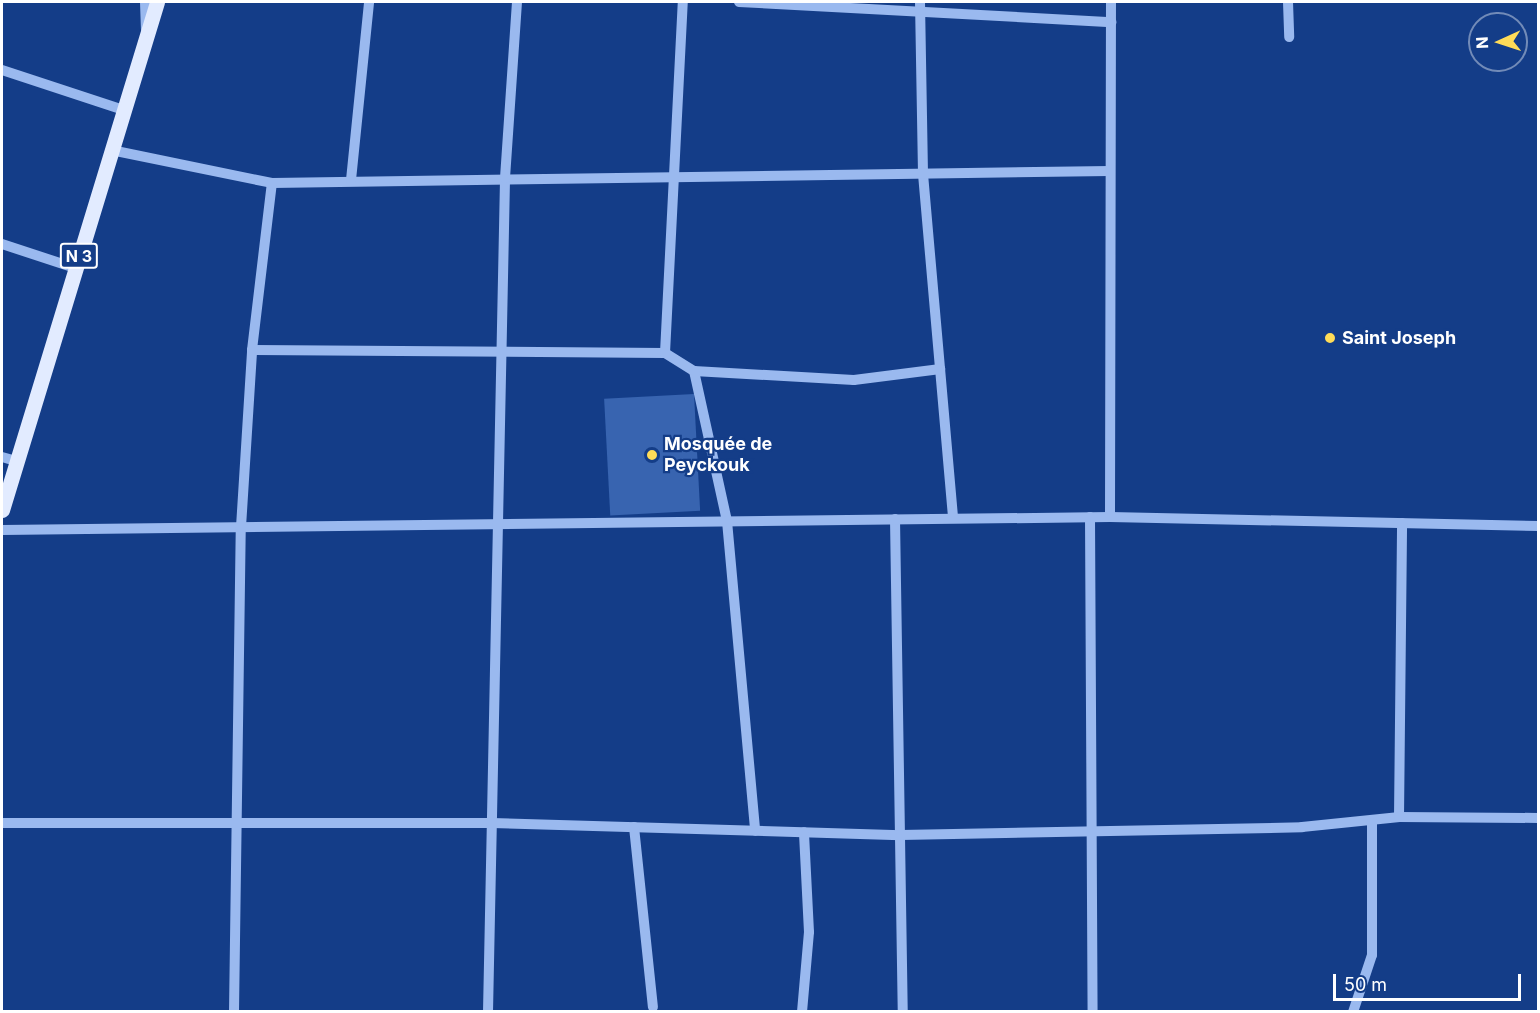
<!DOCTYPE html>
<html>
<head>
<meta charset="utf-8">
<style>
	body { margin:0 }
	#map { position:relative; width:1540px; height:1013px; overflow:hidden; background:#143d88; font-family:Inter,sans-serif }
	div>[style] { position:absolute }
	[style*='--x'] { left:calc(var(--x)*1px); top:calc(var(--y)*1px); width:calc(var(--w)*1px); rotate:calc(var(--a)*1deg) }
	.building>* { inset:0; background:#3864b0; transform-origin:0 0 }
	.minor>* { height:10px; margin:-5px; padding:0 5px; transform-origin:5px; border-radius:5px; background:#9ab9ef }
	.major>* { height:15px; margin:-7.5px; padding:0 7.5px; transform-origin:7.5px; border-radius:7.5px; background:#e2ebff }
	.dots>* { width:16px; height:16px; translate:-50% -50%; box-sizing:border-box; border:3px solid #143d88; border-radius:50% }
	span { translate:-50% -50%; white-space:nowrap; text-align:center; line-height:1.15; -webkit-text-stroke:4.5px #143d88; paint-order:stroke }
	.shield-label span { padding:2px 4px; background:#143d88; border:2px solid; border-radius:4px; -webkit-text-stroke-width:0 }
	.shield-label { font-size:16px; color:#fff; font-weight:700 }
	.poi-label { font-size:18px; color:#fff; font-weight:700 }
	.left { translate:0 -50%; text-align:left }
	.frame { position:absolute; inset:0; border:3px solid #fff; pointer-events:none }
	.north { position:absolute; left:1468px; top:12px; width:60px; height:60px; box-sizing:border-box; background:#143d88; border:2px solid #728bb8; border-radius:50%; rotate:267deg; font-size:16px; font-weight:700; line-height:24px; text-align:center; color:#fff }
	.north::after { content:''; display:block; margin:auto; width:21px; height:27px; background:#ffdc58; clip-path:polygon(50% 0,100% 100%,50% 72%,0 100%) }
	.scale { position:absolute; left:1333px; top:974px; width:188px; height:27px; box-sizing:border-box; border:3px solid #fff; border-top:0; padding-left:8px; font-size:18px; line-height:21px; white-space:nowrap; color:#fff; -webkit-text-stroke:4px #143d88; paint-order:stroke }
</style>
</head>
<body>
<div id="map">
	<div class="building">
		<div style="left:694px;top:394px;width:117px;height:90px;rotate:87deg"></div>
	</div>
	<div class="minor">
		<div style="--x:145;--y:2;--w:27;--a:88"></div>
		<div style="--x:739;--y:2;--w:373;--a:3.1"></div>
		<div style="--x:920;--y:2;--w:172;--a:89"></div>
		<div style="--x:923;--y:174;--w:345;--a:85"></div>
		<div style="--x:1288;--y:2;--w:35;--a:88"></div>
		<div style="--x:2;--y:70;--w:128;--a:18.2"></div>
		<div style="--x:111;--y:150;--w:164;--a:11.6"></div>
		<div style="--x:272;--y:183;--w:838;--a:-0.82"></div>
		<div style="--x:351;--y:180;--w:179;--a:-84.2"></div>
		<div style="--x:2;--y:244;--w:77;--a:18.2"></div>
		<div style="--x:252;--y:350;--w:413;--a:0.4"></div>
		<div style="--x:665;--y:353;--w:34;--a:32"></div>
		<div style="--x:694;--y:371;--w:160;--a:3.2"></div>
		<div style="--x:854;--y:380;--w:87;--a:-7.3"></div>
		<div style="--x:665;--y:353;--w:351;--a:-87.1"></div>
		<div style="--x:694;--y:371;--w:154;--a:77.6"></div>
		<div style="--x:727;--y:521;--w:311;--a:84.8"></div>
		<div style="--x:2;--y:457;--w:15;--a:16"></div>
		<div style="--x:1090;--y:517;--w:495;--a:89.7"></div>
		<div style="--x:1110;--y:517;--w:515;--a:-89.89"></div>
		<div style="--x:895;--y:519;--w:493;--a:89.1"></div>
		<div style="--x:2;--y:530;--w:1108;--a:-0.67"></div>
		<div style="--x:1110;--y:517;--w:428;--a:1.2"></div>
		<div style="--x:1399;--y:817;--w:294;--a:-89.4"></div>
		<div style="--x:2;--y:823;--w:490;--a:0"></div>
		<div style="--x:492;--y:823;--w:409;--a:1.7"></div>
		<div style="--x:901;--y:835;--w:401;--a:-1.1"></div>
		<div style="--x:1302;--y:827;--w:98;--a:-5.9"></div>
		<div style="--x:1399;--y:817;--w:139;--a:0.4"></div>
		<div style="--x:634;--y:827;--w:181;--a:84"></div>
		<div style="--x:234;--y:1012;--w:485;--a:-89.2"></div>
		<div style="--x:241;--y:527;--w:177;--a:-86.4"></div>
		<div style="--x:252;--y:350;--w:168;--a:-83.2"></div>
		<div style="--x:488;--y:1012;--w:834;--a:-88.83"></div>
		<div style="--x:505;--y:178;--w:176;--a:-86.1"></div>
		<div style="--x:802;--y:1012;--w:80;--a:-85"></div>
		<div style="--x:809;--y:932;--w:100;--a:-92.9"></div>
		<div style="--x:1353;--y:1012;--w:60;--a:-71.6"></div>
		<div style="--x:1372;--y:955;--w:132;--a:-90"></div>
	</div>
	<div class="major">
		<div style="--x:2;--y:510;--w:531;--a:-73.03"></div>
	</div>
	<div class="dots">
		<div style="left:1330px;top:338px;background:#ffdc58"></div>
		<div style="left:652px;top:455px;background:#ffdc58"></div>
	</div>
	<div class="shield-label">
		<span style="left:79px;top:256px">N 3</span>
	</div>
	<div class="poi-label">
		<span class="left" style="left:1342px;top:338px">Saint Joseph</span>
		<span class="left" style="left:664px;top:455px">Mosquée de<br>Peyckouk</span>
	</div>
	<div class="frame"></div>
	<div class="north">N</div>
	<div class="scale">50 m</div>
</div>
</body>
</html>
